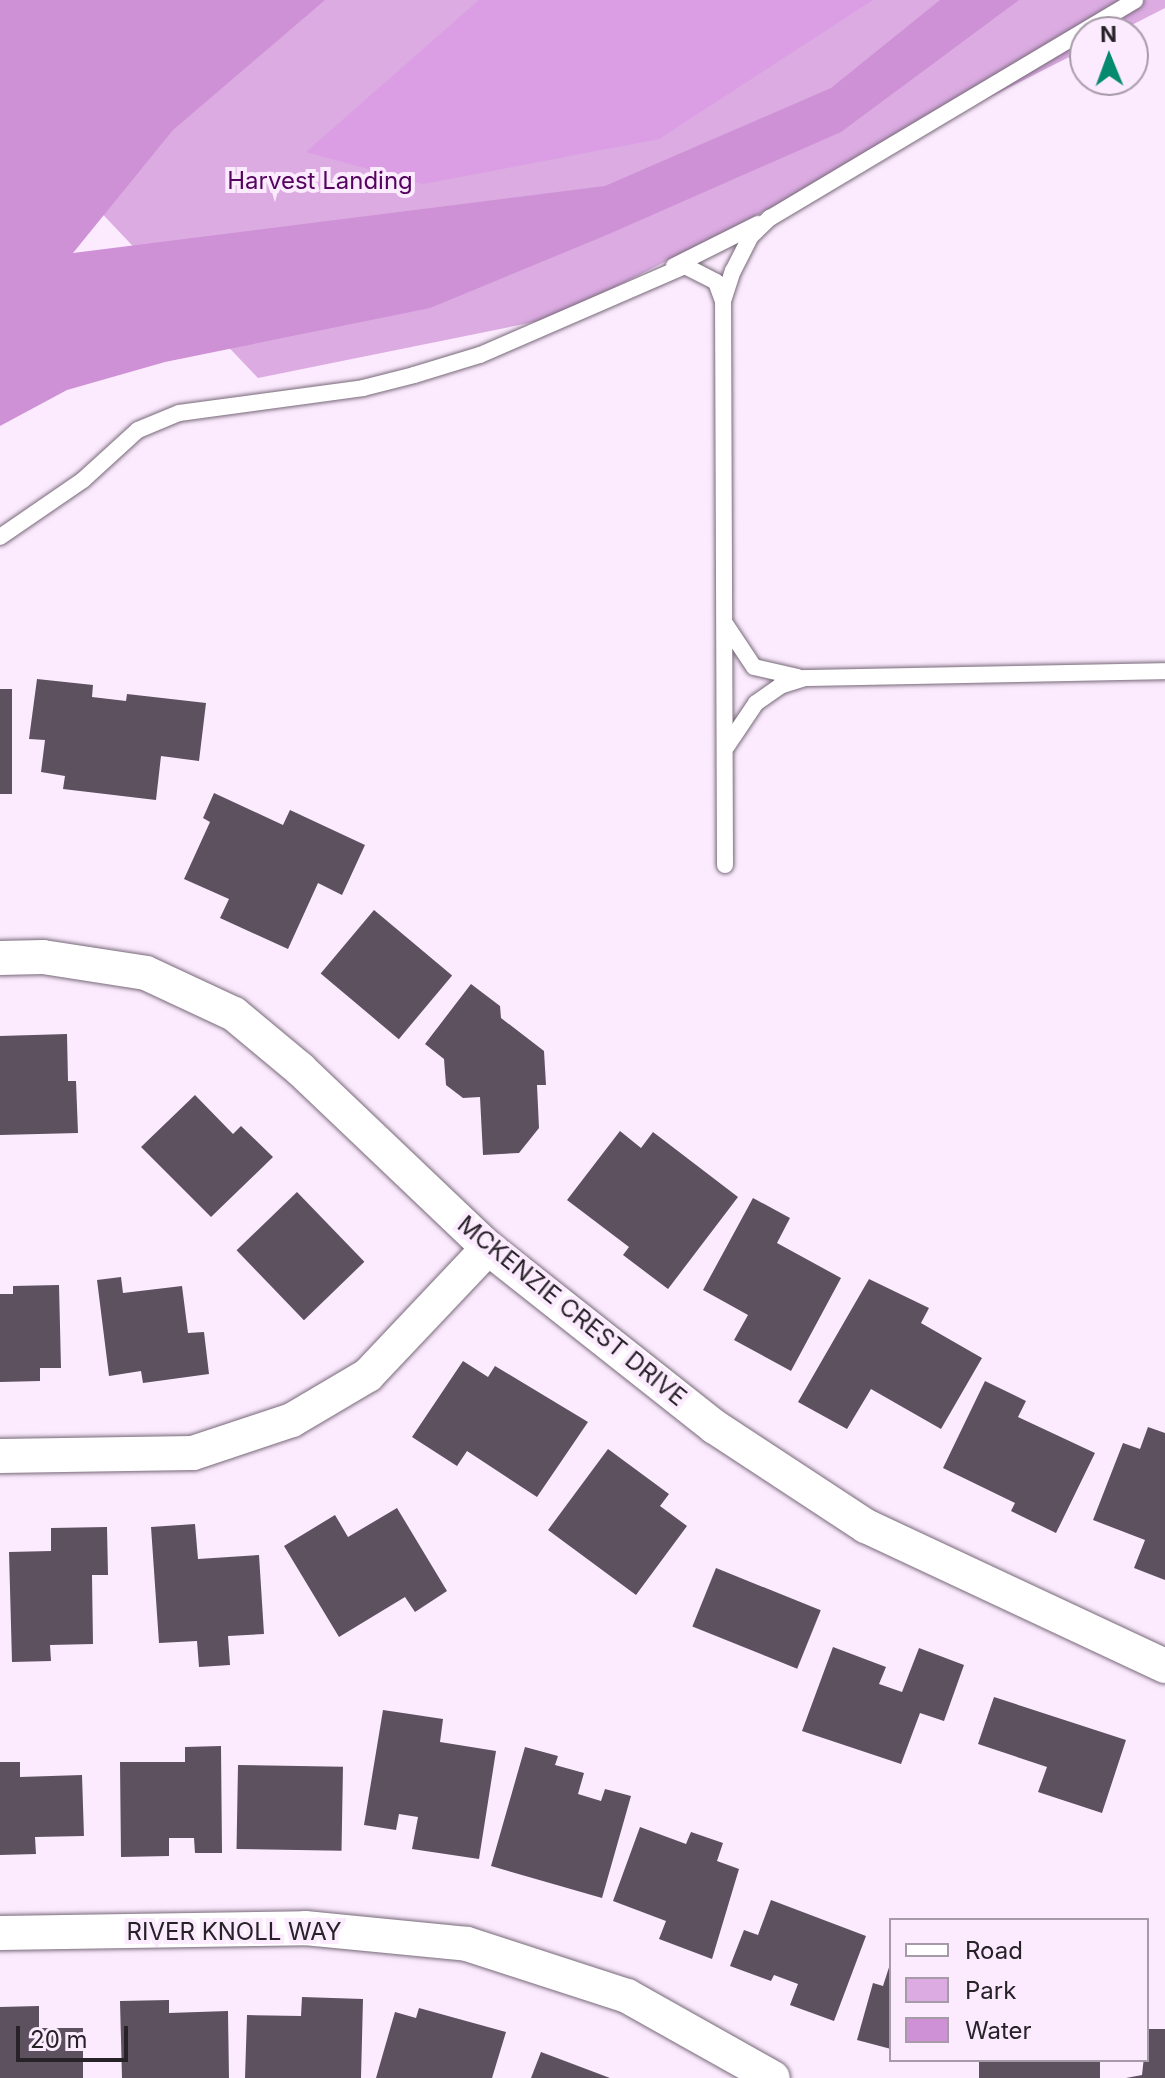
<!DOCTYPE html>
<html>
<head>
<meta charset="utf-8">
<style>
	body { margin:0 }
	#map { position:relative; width:1165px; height:2078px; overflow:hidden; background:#fcebfe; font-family:Inter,sans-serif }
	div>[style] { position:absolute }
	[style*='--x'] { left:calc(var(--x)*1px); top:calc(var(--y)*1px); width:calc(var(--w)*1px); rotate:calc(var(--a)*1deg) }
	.green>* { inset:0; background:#dbabe2 }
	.forest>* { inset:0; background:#db9de4 }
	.water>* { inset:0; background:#ce91d6 }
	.building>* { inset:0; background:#5d505f; transform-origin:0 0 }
	.roads { filter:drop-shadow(0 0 2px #776979) drop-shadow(0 0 2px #776979) }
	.service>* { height:16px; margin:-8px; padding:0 8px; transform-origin:8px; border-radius:8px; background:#fff }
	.minor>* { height:34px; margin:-17px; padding:0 17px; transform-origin:17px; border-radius:17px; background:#fff }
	span { translate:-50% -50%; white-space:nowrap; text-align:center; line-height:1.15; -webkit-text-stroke:8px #fcebfe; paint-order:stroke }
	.park-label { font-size:24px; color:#54045f }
	.street-label { font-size:24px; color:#272128 }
	.legend { position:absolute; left:889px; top:1918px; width:260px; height:144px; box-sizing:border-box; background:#fcebfe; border:2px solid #a79aa8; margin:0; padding:10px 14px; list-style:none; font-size:24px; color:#272128 }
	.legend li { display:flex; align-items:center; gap:16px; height:40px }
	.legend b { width:40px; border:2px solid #a79aa8 }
	.north { position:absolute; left:1069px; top:16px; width:80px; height:80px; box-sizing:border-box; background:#fcebfe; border:2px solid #a79aa8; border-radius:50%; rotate:359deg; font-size:22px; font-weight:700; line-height:32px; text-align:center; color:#272128 }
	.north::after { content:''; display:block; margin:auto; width:28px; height:36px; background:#048a6f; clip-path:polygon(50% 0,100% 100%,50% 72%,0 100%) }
	.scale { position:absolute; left:16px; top:2026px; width:112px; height:36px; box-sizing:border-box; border:4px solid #272128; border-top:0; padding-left:10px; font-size:24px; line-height:28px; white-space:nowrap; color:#272128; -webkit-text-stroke:6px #fcebfe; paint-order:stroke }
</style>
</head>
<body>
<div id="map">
	<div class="green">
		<div style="clip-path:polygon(0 0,1165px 0,1165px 8px,1118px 32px,1085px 32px,1085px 49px,554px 318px,258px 378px,0 106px)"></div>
	</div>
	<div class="forest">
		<div style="clip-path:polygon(479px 0,873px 0,659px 139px,423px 184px,306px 152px)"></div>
	</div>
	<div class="water">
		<div style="clip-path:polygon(0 0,325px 0,173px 130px,73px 253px,605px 186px,831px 88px,940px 0,1019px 0,841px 132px,609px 234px,430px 308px,165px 362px,67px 390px,0 426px)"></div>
	</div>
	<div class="building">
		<div style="clip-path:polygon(37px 679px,93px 685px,92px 697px,126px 701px,127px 694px,206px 703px,199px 761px,161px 756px,156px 800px,63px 789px,65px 776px,41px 772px,45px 740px,29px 739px)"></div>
		<div style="left:0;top:689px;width:12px;height:105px"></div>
		<div style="clip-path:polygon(214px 793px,283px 825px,290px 810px,365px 845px,342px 895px,318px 883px,288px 949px,220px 918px,229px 899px,184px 879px,210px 822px,203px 818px)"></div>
		<div style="left:374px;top:910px;width:102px;height:83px;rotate:40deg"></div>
		<div style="clip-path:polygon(471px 984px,500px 1006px,501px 1018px,544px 1051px,546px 1085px,537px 1085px,539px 1128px,519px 1153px,483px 1155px,480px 1097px,463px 1098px,446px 1085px,444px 1059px,425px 1044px)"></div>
		<div style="clip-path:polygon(67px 1034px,68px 1081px,76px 1081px,78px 1133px,0 1135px,0 1036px)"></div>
		<div style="clip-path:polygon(195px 1095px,233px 1134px,241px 1126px,273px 1157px,211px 1217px,141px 1147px)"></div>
		<div style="clip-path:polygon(620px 1131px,641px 1148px,653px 1132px,738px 1197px,668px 1289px,623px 1255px,629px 1247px,567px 1200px)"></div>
		<div style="left:297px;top:1192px;width:97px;height:84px;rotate:46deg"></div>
		<div style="clip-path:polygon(753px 1198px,790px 1218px,777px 1243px,841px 1278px,791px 1371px,734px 1340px,748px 1315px,703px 1290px)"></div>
		<div style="clip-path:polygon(121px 1277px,123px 1293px,182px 1286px,188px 1333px,204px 1332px,209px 1374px,143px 1383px,141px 1371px,109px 1376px,97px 1280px)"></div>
		<div style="clip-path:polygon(869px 1279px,929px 1308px,921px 1323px,982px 1358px,941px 1429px,871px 1389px,847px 1429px,798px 1402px)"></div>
		<div style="clip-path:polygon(59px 1285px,61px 1368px,40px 1368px,40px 1381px,0 1382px,0 1294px,13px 1294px,13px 1286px)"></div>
		<div style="clip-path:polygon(463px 1361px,488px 1377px,495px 1366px,588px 1422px,537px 1497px,467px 1451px,457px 1466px,412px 1437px)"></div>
		<div style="clip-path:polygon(985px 1381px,1026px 1401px,1018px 1417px,1095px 1453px,1056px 1533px,1011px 1511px,1015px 1503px,943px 1468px)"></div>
		<div style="clip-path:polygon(1148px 1427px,1165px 1433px,1165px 1580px,1134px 1568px,1145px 1540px,1093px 1520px,1123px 1443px,1140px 1449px)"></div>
		<div style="clip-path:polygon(608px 1449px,669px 1494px,660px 1506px,687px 1526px,636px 1595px,548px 1530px)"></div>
		<div style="clip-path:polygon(397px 1508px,447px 1591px,415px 1612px,405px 1597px,339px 1637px,284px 1546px,335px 1515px,348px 1537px)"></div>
		<div style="clip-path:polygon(195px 1524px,198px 1559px,259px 1555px,264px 1634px,228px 1636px,230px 1665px,199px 1667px,197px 1641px,159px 1643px,151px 1527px)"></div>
		<div style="clip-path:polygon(107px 1527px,108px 1575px,92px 1575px,93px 1644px,50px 1645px,51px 1661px,12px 1662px,9px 1552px,51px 1551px,51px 1528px)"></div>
		<div style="left:716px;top:1568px;width:113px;height:63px;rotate:22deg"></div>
		<div style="clip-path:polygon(833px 1647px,886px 1667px,879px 1684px,902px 1692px,919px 1648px,964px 1665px,944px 1721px,920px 1713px,901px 1764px,802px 1731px)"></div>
		<div style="clip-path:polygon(994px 1697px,1126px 1740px,1102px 1813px,1038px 1792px,1047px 1767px,978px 1744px)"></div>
		<div style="clip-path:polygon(383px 1710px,443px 1719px,440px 1742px,496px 1751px,479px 1859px,412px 1849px,418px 1817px,399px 1814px,396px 1830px,364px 1825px)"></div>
		<div style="clip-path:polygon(221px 1746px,222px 1853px,195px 1853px,194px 1838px,169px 1838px,169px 1856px,121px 1857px,120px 1762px,185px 1762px,185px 1747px)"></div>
		<div style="clip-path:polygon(525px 1747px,558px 1756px,555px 1765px,584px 1773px,578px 1794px,601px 1801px,605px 1789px,631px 1796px,602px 1898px,491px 1866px)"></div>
		<div style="clip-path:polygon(0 1762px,20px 1762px,20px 1777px,82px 1775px,84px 1836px,35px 1837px,36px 1854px,0 1855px)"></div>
		<div style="left:238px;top:1765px;width:105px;height:84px;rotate:1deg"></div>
		<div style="clip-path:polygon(640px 1827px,686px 1844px,691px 1832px,723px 1843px,717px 1861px,739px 1869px,712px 1959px,659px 1939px,666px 1921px,613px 1901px)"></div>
		<div style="clip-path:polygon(771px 1900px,866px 1936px,834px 2021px,790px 2005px,798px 1984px,774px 1975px,771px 1981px,730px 1966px,744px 1930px,758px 1935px)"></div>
		<div style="clip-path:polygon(891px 1961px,891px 2049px,857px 2040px,873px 1983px,883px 1986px)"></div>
		<div style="clip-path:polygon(302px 1997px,363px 1999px,361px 2078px,245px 2078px,247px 2015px,301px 2016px)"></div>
		<div style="clip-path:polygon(169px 2000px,169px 2013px,228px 2011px,229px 2078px,122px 2078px,120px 2001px)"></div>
		<div style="clip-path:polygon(39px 2006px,39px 2028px,83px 2028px,83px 2078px,0 2078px,0 2007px)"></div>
		<div style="clip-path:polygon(419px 2008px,506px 2032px,492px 2078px,376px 2078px,395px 2012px,416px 2018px)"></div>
		<div style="clip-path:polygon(1147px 2029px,1165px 2029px,1165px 2078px,1126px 2078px,1142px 2075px)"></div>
		<div style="clip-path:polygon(541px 2052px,610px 2078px,531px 2078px)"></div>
		<div style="left:979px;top:2060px;width:121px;height:18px"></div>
	</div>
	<div class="roads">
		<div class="service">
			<div style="--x:674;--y:266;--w:94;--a:-26.6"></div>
			<div style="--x:0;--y:537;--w:101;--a:-34.5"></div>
			<div style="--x:83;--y:480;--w:74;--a:-42.3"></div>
			<div style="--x:138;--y:430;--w:44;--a:-22.5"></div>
			<div style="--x:179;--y:413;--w:186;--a:-7.7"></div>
			<div style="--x:363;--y:388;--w:53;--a:-14.3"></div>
			<div style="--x:414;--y:375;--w:69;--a:-16.9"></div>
			<div style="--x:480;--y:355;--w:223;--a:-23.5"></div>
			<div style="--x:685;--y:266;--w:35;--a:27"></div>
			<div style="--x:716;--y:282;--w:20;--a:70"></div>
			<div style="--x:726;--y:625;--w:50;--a:56.3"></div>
			<div style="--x:754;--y:667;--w:45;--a:12.8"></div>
			<div style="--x:727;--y:746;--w:52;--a:-56"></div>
			<div style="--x:756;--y:703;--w:29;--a:-35"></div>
			<div style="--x:780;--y:686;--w:25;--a:-18"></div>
			<div style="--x:804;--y:678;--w:361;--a:-1.1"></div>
			<div style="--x:725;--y:865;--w:564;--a:-90.2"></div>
			<div style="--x:723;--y:301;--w:32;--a:-72"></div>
			<div style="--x:733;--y:271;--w:38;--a:-63"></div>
			<div style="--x:750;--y:237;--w:28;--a:-44"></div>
			<div style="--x:770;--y:218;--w:425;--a:-30.8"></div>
		</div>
		<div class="minor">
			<div style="--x:0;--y:958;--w:43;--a:-1.3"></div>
			<div style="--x:43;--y:957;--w:104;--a:8.8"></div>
			<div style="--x:146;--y:973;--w:97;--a:25"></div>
			<div style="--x:234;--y:1014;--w:86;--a:39.8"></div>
			<div style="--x:300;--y:1069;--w:260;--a:43.6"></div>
			<div style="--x:488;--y:1248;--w:289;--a:38.3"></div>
			<div style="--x:715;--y:1427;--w:181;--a:33.3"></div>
			<div style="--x:866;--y:1526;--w:330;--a:25.1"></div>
			<div style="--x:0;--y:1456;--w:193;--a:-0.9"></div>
			<div style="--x:193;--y:1453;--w:104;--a:-18.4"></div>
			<div style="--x:292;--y:1420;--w:88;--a:-30.6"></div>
			<div style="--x:368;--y:1375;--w:175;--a:-46.6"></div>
			<div style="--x:0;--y:1933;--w:305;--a:-0.9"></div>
			<div style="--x:305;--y:1928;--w:163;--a:5.6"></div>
			<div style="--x:467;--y:1944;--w:168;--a:18"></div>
			<div style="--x:627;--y:1996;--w:167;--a:29.3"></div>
		</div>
	</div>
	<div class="park-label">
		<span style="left:320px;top:181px">Harvest Landing</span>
	</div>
	<div class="street-label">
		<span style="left:572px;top:1311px;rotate:39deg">MCKENZIE CREST DRIVE</span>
		<span style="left:234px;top:1932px">RIVER KNOLL WAY</span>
	</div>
	<ul class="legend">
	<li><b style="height:10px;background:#fff"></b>Road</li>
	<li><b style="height:22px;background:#dbabe2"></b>Park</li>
	<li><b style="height:22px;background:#ce91d6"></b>Water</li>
	</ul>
	<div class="north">N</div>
	<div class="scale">20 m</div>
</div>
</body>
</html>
